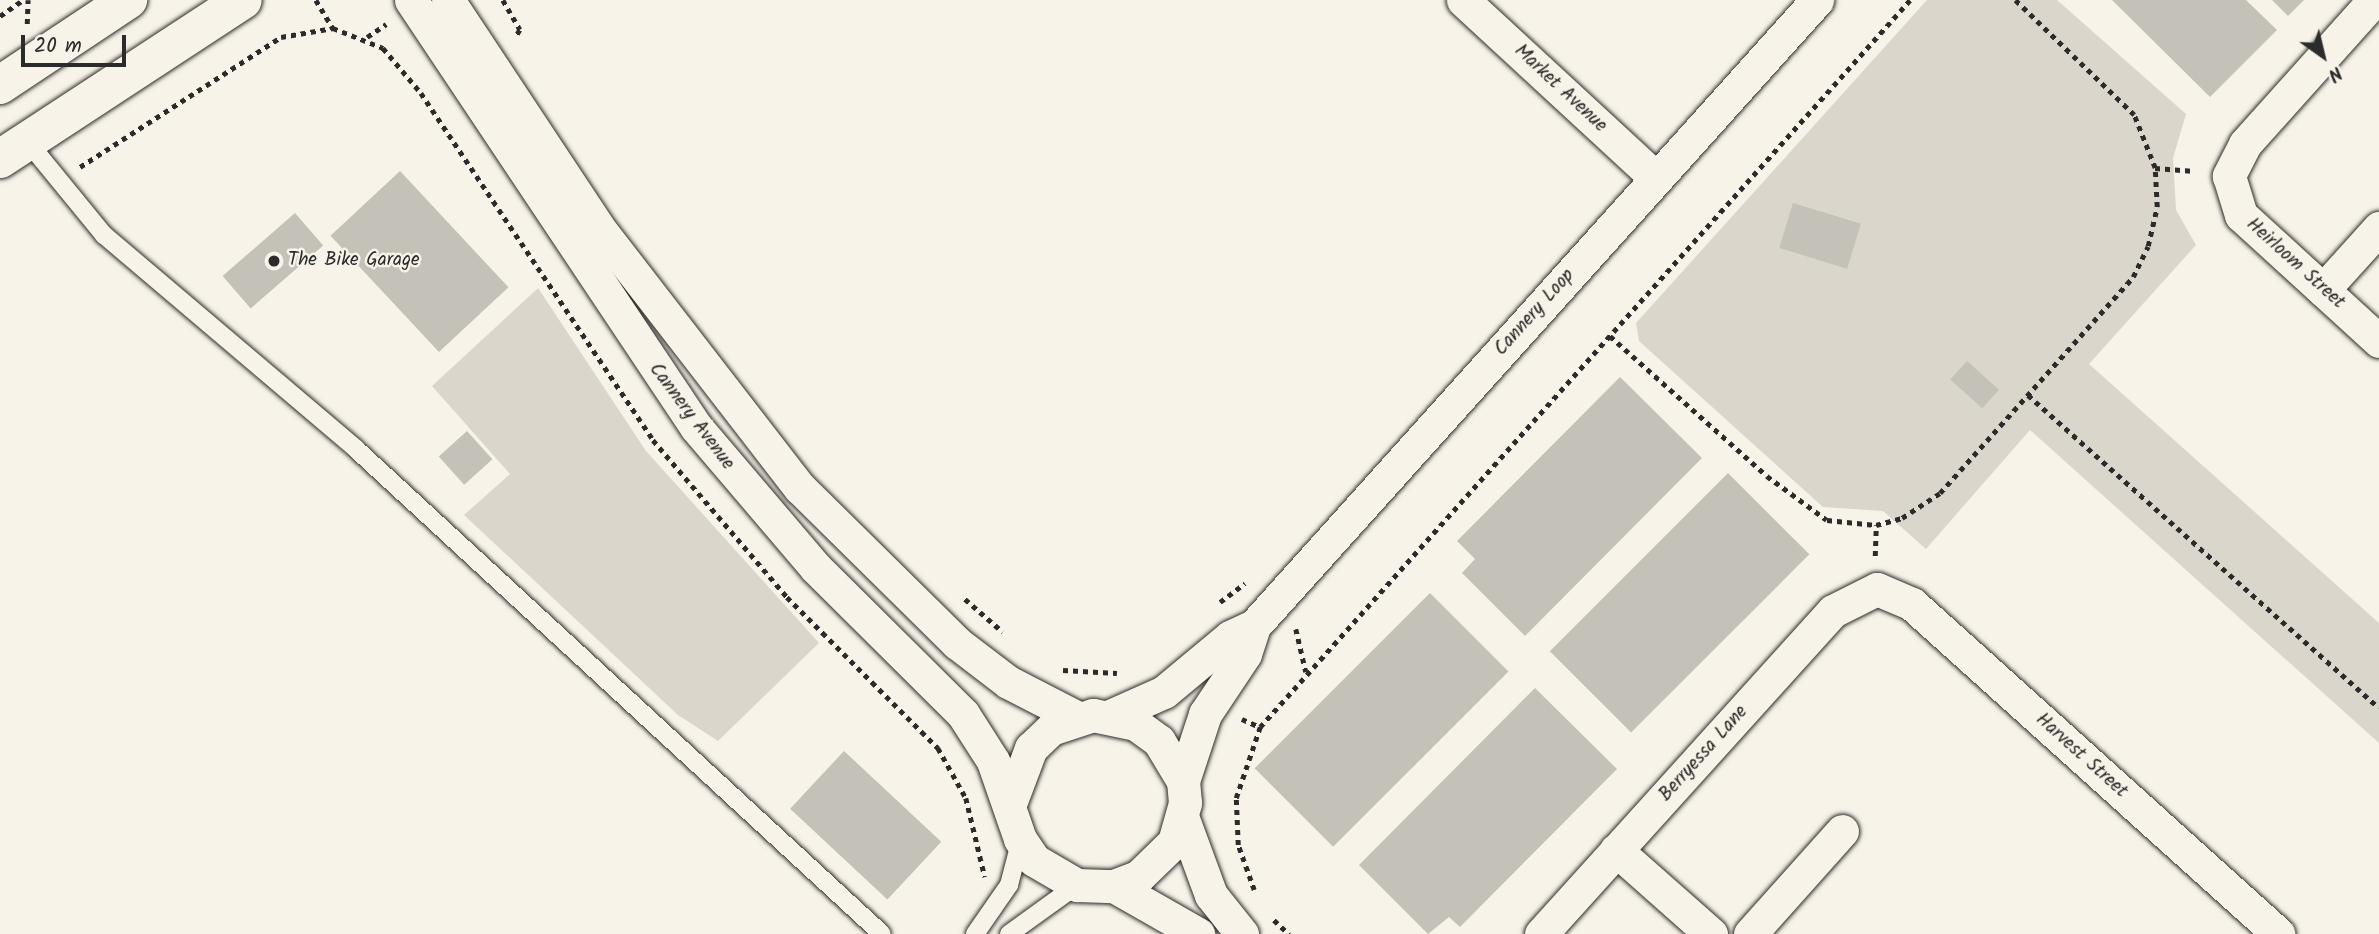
<!DOCTYPE html>
<html>
<head>
<meta charset="utf-8">
<style>
	body { margin:0 }
	#map { position:relative; width:2379px; height:934px; overflow:hidden; background:#f7f3e8; font-family:Kalam,sans-serif }
	div>[style] { position:absolute }
	[style*='--x'] { left:calc(var(--x)*1px); top:calc(var(--y)*1px); width:calc(var(--w)*1px); rotate:calc(var(--a)*1deg) }
	.green>* { inset:0; background:#dad6cc }
	.building>* { inset:0; background:#c4c1b9; transform-origin:0 0 }
	.path>* { height:4.5px; margin-top:-2.25px; transform-origin:0; background:repeating-linear-gradient(90deg,#2b2b2b 0 5px,transparent 0 10px) }
	.roads { filter:drop-shadow(0 0 2px #2b2b2b) drop-shadow(0 0 2px #2b2b2b) }
	.service>* { height:18px; margin:-9px; padding:0 9px; transform-origin:9px; border-radius:9px; background:#f7f3e8 }
	.minor>* { height:33px; margin:-16.5px; padding:0 16.5px; transform-origin:16.5px; border-radius:16.5px; background:#f7f3e8 }
	.primary>* { height:38px; margin:-19px; padding:0 19px; transform-origin:19px; border-radius:19px; background:#f7f3e8 }
	.dots>* { width:19px; height:19px; translate:-50% -50%; box-sizing:border-box; border:4px solid #f7f3e8; border-radius:50% }
	span { translate:-50% -50%; white-space:nowrap; text-align:center; line-height:1.15; -webkit-text-stroke:5px #f7f3e8; paint-order:stroke }
	.street-label { font-size:19px; color:#2b2b2b }
	.poi-label { font-size:19px; color:#2b2b2b }
	.left { translate:0 -50%; text-align:left }
	.north { position:absolute; left:2288px; top:21px; width:70px; height:70px; -webkit-text-stroke:5px #f7f3e8; paint-order:stroke; rotate:146deg; font-size:19px; font-weight:700; line-height:28px; text-align:center; color:#2b2b2b }
	.north::after { content:''; display:block; margin:auto; width:24px; height:32px; background:#2b2b2b; clip-path:polygon(50% 0,100% 100%,50% 72%,0 100%) }
	.scale { position:absolute; left:21px; top:35px; width:105px; height:32px; box-sizing:border-box; border:4px solid #2b2b2b; border-top:0; padding-left:9px; font-size:21px; line-height:24px; white-space:nowrap; color:#2b2b2b; -webkit-text-stroke:5px #f7f3e8; paint-order:stroke }
</style>
</head>
<body>
<div id="map">
	<div class="green">
		<div style="clip-path:polygon(1927px 0,2057px 0,2186px 114px,2173px 158px,2176px 210px,2196px 245px,2089px 364px,2379px 623px,2379px 743px,2030px 430px,1926px 549px,1883px 511px,1823px 507px,1639px 341px,1636px 323px)"></div>
		<div style="clip-path:polygon(538px 288px,646px 451px,819px 643px,718px 741px,678px 715px,464px 515px,510px 474px,432px 386px)"></div>
	</div>
	<div class="building">
		<div style="clip-path:polygon(2112px 0,2246px 0,2277px 30px,2210px 97px)"></div>
		<div style="clip-path:polygon(2272px 0,2304px 0,2288px 16px)"></div>
		<div style="left:400px;top:171px;width:159px;height:95px;rotate:47deg"></div>
		<div style="left:1793px;top:203px;width:71px;height:47px;rotate:17deg"></div>
		<div style="left:295px;top:213px;width:43px;height:96px;rotate:49deg"></div>
		<div style="left:1967px;top:361px;width:43px;height:25px;rotate:42deg"></div>
		<div style="clip-path:polygon(1620px 377px,1702px 458px,1525px 636px,1462px 573px,1475px 559px,1457px 541px)"></div>
		<div style="left:467px;top:431px;width:38px;height:38px;rotate:48deg"></div>
		<div style="left:1728px;top:473px;width:115px;height:252px;rotate:45deg"></div>
		<div style="left:1430px;top:593px;width:111px;height:248px;rotate:45deg"></div>
		<div style="clip-path:polygon(1535px 688px,1617px 769px,1460px 927px,1449px 917px,1428px 934px,1359px 865px)"></div>
		<div style="left:844px;top:751px;width:133px;height:79px;rotate:43deg"></div>
	</div>
	<div class="path">
		<div style="--x:316;--y:0;--w:33;--a:59"></div>
		<div style="--x:503;--y:0;--w:34;--a:60"></div>
		<div style="--x:520;--y:30;--w:9;--a:122"></div>
		<div style="--x:0;--y:16;--w:28;--a:-35"></div>
		<div style="--x:27;--y:24;--w:24;--a:-88"></div>
		<div style="--x:367;--y:37;--w:23;--a:-34"></div>
		<div style="--x:80;--y:167;--w:239;--a:-32.9"></div>
		<div style="--x:281;--y:37;--w:53;--a:-9.8"></div>
		<div style="--x:333;--y:28;--w:54;--a:21.8"></div>
		<div style="--x:383;--y:48;--w:59;--a:49.8"></div>
		<div style="--x:421;--y:93;--w:417;--a:56.2"></div>
		<div style="--x:653;--y:440;--w:206;--a:49.5"></div>
		<div style="--x:787;--y:597;--w:214;--a:45"></div>
		<div style="--x:938;--y:748;--w:57;--a:60.8"></div>
		<div style="--x:966;--y:798;--w:81;--a:76.5"></div>
		<div style="--x:2155;--y:168;--w:40;--a:4.3"></div>
		<div style="--x:1610;--y:336;--w:210;--a:41.7"></div>
		<div style="--x:1767;--y:476;--w:74;--a:36.3"></div>
		<div style="--x:1827;--y:520;--w:49;--a:5.8"></div>
		<div style="--x:1876;--y:525;--w:27;--a:-15"></div>
		<div style="--x:1902;--y:518;--w:45;--a:-33.3"></div>
		<div style="--x:1940;--y:493;--w:290;--a:-48.2"></div>
		<div style="--x:2133;--y:277;--w:34;--a:-64"></div>
		<div style="--x:2148;--y:246;--w:40;--a:-77"></div>
		<div style="--x:2157;--y:207;--w:39;--a:-93"></div>
		<div style="--x:2155;--y:168;--w:57;--a:-111.6"></div>
		<div style="--x:2134;--y:115;--w:165;--a:-136"></div>
		<div style="--x:2028;--y:395;--w:470;--a:41.7"></div>
		<div style="--x:1875;--y:556;--w:31;--a:-88"></div>
		<div style="--x:965;--y:599;--w:50;--a:41"></div>
		<div style="--x:1220;--y:602;--w:31;--a:-37"></div>
		<div style="--x:1296;--y:629;--w:44;--a:76.9"></div>
		<div style="--x:1063;--y:670;--w:54;--a:3.2"></div>
		<div style="--x:1242;--y:719;--w:20;--a:24"></div>
		<div style="--x:1254;--y:890;--w:48;--a:-109.6"></div>
		<div style="--x:1238;--y:845;--w:47;--a:-92.4"></div>
		<div style="--x:1236;--y:798;--w:75;--a:-71.3"></div>
		<div style="--x:1260;--y:727;--w:975;--a:-48.2"></div>
		<div style="--x:1274;--y:920;--w:21;--a:43"></div>
	</div>
	<div class="roads">
		<div class="service">
			<div style="--x:27;--y:141;--w:122;--a:50.7"></div>
			<div style="--x:104;--y:235;--w:331;--a:40.3"></div>
			<div style="--x:356;--y:449;--w:715;--a:42.68"></div>
			<div style="--x:975;--y:934;--w:60;--a:-55.2"></div>
			<div style="--x:1009;--y:885;--w:43;--a:-75.3"></div>
			<div style="--x:1009;--y:934;--w:84;--a:-35.8"></div>
		</div>
		<div class="minor">
			<div style="--x:411;--y:0;--w:513;--a:56.28"></div>
			<div style="--x:696;--y:427;--w:184;--a:49.6"></div>
			<div style="--x:815;--y:567;--w:209;--a:44.8"></div>
			<div style="--x:963;--y:714;--w:56;--a:57.4"></div>
			<div style="--x:993;--y:761;--w:83;--a:70.9"></div>
			<div style="--x:1020;--y:839;--w:25;--a:56"></div>
			<div style="--x:1034;--y:860;--w:50;--a:30.2"></div>
			<div style="--x:1077;--y:885;--w:37;--a:2"></div>
			<div style="--x:1114;--y:886;--w:26;--a:-21"></div>
			<div style="--x:1138;--y:877;--w:50;--a:-44.2"></div>
			<div style="--x:1174;--y:842;--w:41;--a:-74.2"></div>
			<div style="--x:1185;--y:803;--w:22;--a:-95"></div>
			<div style="--x:1183;--y:781;--w:47;--a:-121"></div>
			<div style="--x:1159;--y:741;--w:29;--a:-144"></div>
			<div style="--x:1136;--y:724;--w:44;--a:-168.2"></div>
			<div style="--x:1093;--y:715;--w:44;--a:161.6"></div>
			<div style="--x:1051;--y:729;--w:28;--a:136"></div>
			<div style="--x:1031;--y:748;--w:57;--a:110.7"></div>
			<div style="--x:448;--y:0;--w:272;--a:56.5"></div>
			<div style="--x:598;--y:227;--w:330;--a:52.3"></div>
			<div style="--x:800;--y:488;--w:221;--a:44.6"></div>
			<div style="--x:957;--y:643;--w:64;--a:37.4"></div>
			<div style="--x:1008;--y:682;--w:79;--a:27.2"></div>
			<div style="--x:1463;--y:0;--w:263;--a:42.7"></div>
			<div style="--x:2374;--y:0;--w:193;--a:131.9"></div>
			<div style="--x:2245;--y:144;--w:36;--a:117"></div>
			<div style="--x:2229;--y:176;--w:41;--a:72.9"></div>
			<div style="--x:2241;--y:215;--w:187;--a:42.4"></div>
			<div style="--x:2323;--y:290;--w:84;--a:-47.9"></div>
			<div style="--x:1110;--y:716;--w:59;--a:-24"></div>
			<div style="--x:1164;--y:692;--w:86;--a:-39.8"></div>
			<div style="--x:1230;--y:637;--w:26;--a:-25"></div>
			<div style="--x:1183;--y:781;--w:71;--a:-71.8"></div>
			<div style="--x:1205;--y:714;--w:72;--a:-56.3"></div>
			<div style="--x:1245;--y:654;--w:29;--a:-72"></div>
			<div style="--x:1254;--y:626;--w:842;--a:-48.03"></div>
			<div style="--x:1183;--y:819;--w:81;--a:69.8"></div>
			<div style="--x:1211;--y:895;--w:50;--a:51.5"></div>
			<div style="--x:1616;--y:850;--w:127;--a:41.5"></div>
			<div style="--x:1114;--y:886;--w:97;--a:29.7"></div>
			<div style="--x:1541;--y:934;--w:435;--a:-47.9"></div>
			<div style="--x:1833;--y:611;--w:49;--a:-26.6"></div>
			<div style="--x:1877;--y:589;--w:38;--a:23"></div>
			<div style="--x:1912;--y:604;--w:493;--a:42"></div>
			<div style="--x:1750;--y:934;--w:138;--a:-48.2"></div>
		</div>
		<div class="primary">
			<div style="--x:0;--y:85;--w:154;--a:-33.6"></div>
			<div style="--x:0;--y:159;--w:290;--a:-33.2"></div>
		</div>
	</div>
	<div class="dots">
		<div style="left:274px;top:261px;background:#2b2b2b"></div>
	</div>
	<div class="street-label">
		<span style="left:1560px;top:89px;rotate:43deg">Market Avenue</span>
		<span style="left:2295px;top:264px;rotate:42deg">Heirloom Street</span>
		<span style="left:1535px;top:313px;rotate:-48deg">Cannery Loop</span>
		<span style="left:691px;top:417px;rotate:53deg">Cannery Avenue</span>
		<span style="left:1704px;top:754px;rotate:-48deg">Berryessa Lane</span>
		<span style="left:2081px;top:756px;rotate:42deg">Harvest Street</span>
	</div>
	<div class="poi-label">
		<span class="left" style="left:288px;top:261px">The Bike Garage</span>
	</div>
	<div class="north">N</div>
	<div class="scale">20 m</div>
</div>
</body>
</html>
